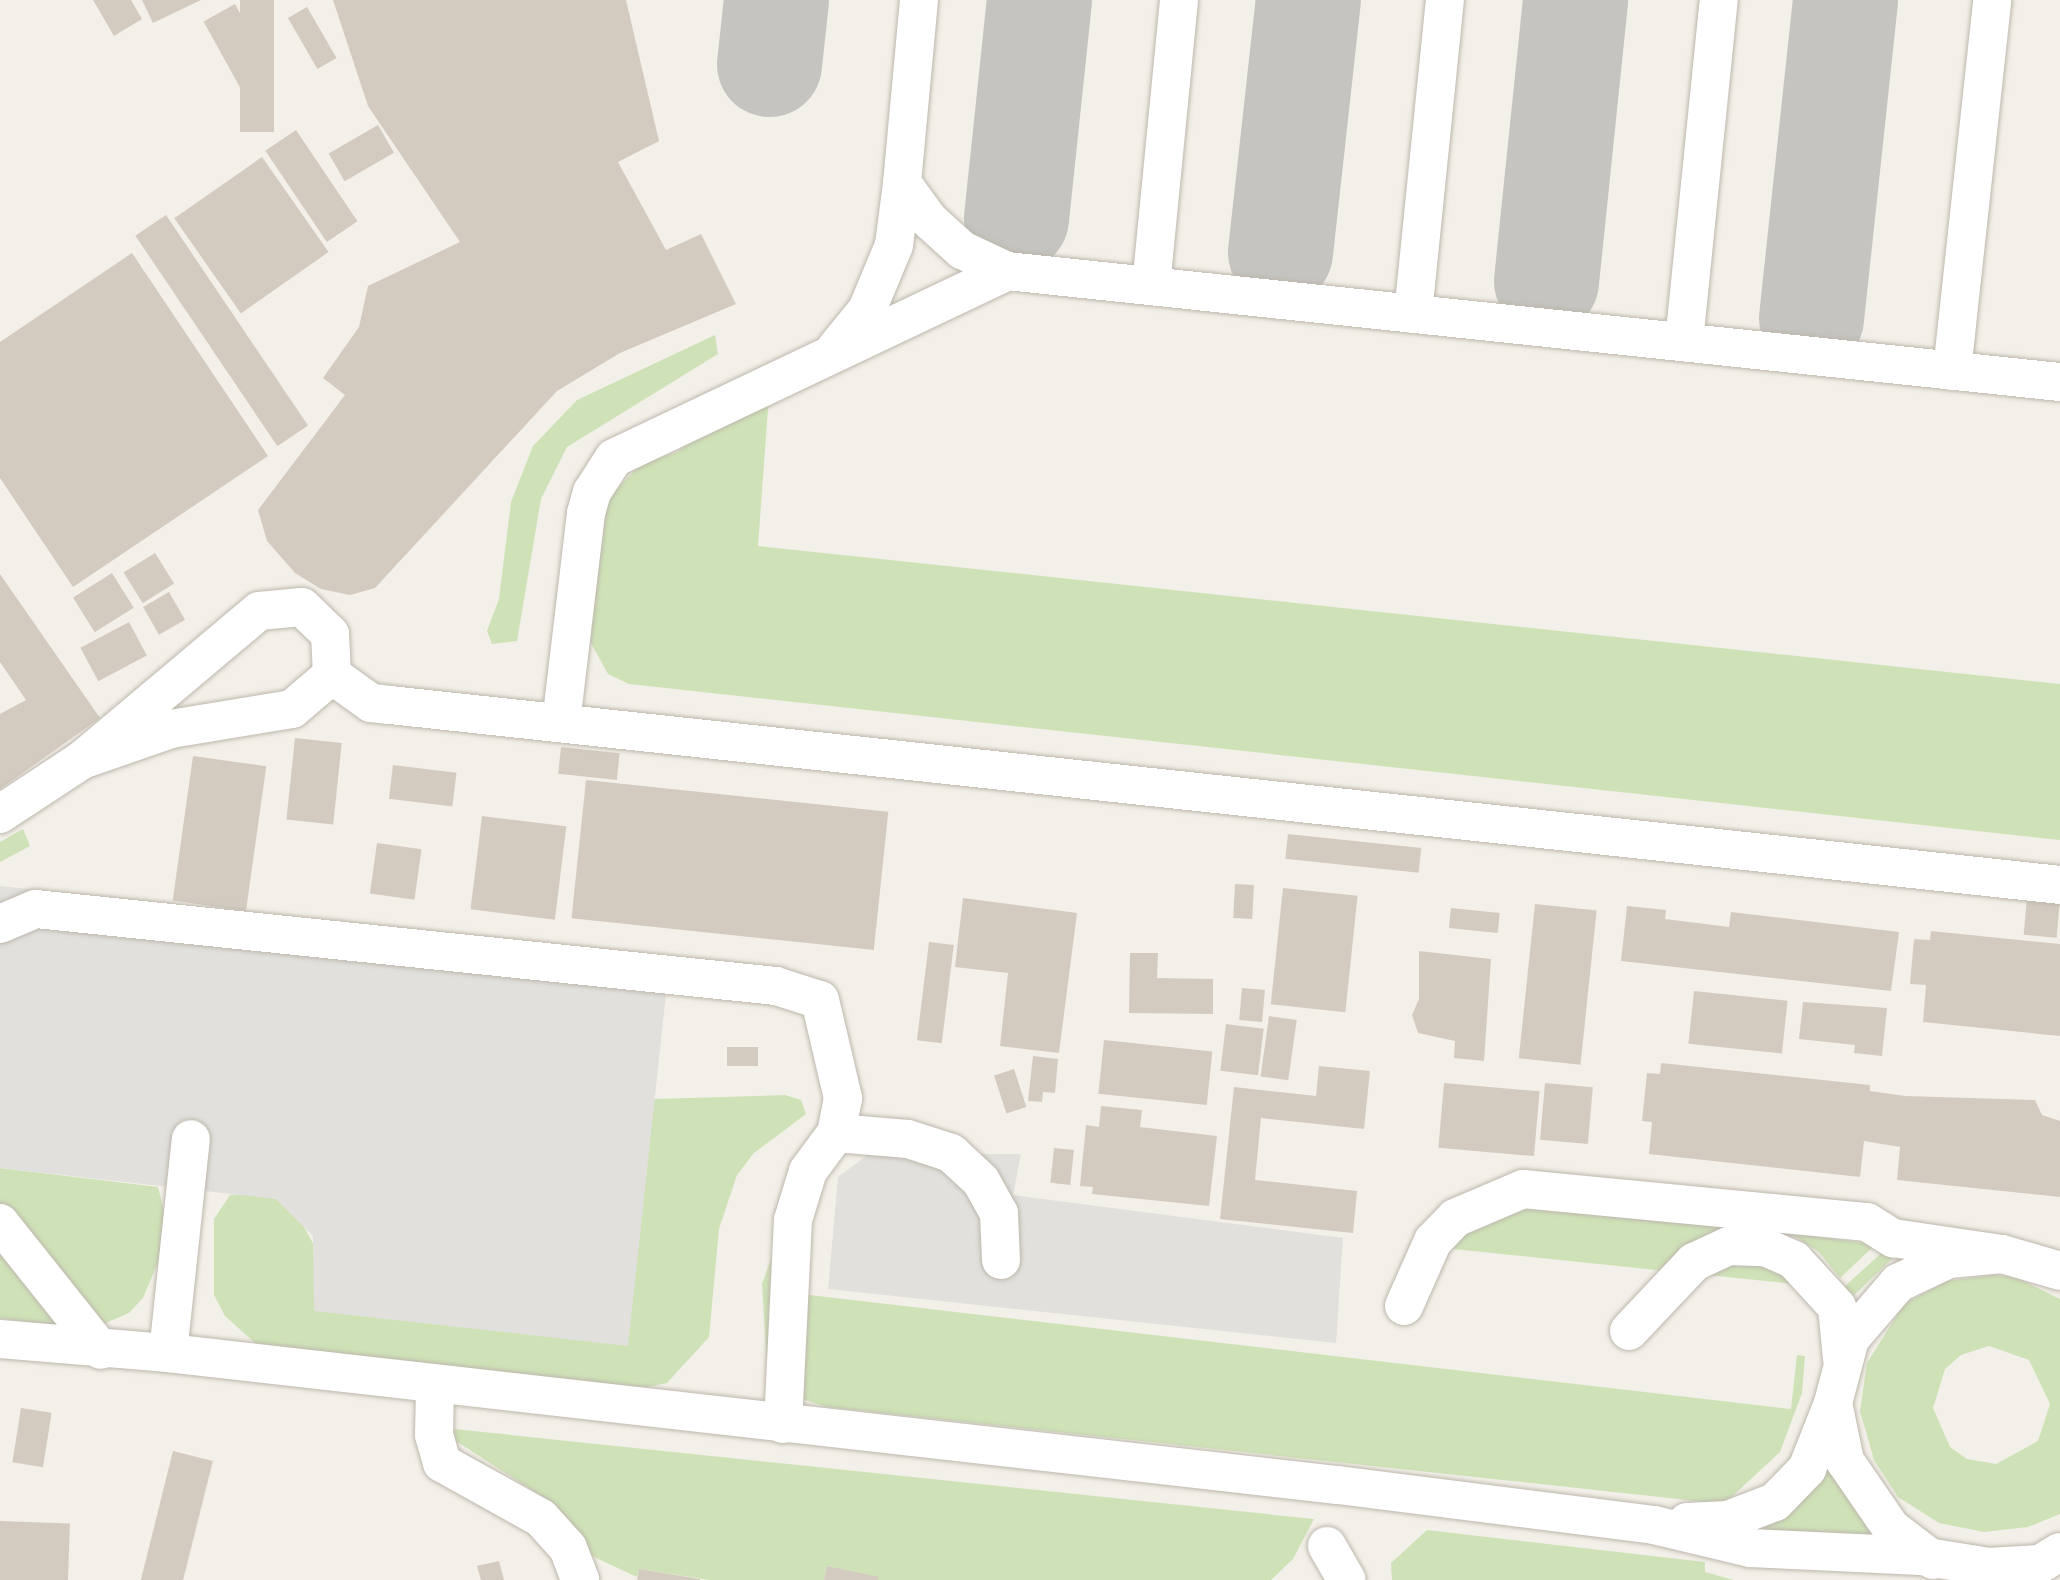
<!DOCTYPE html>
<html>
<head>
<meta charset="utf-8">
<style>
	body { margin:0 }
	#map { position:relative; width:2060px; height:1580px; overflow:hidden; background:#f3f0e9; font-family:"PT Sans",sans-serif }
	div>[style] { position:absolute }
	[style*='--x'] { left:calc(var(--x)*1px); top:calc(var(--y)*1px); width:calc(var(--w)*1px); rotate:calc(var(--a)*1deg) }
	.green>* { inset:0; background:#cfe2b7 }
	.parking>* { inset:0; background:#e2e0dd }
	.taxiway>* { height:105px; margin:-52.5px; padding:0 52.5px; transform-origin:52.5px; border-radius:52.5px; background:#c5c4c0 }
	.building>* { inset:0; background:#d3cbc0; transform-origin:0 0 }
	.roads { filter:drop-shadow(0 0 2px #bdb7ad) drop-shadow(0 0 2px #bdb7ad) }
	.minor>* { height:38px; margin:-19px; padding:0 19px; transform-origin:19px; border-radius:19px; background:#fff }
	span { translate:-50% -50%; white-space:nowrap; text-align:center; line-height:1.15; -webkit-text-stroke:5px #fff; paint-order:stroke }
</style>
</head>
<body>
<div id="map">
	<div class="green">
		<div style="clip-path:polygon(715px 335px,718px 354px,567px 447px,541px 499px,517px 641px,492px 644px,487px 631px,499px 599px,511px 502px,533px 446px,577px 400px)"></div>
		<div style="clip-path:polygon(770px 382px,758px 546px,2060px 684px,2060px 840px,629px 684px,608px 674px,587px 636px,599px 507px,640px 465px,677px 452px)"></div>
		<div style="clip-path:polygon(23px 829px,30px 846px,0 862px,0 842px)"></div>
		<div style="clip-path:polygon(785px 1095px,801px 1100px,806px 1114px,754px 1153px,737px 1175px,719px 1229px,709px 1337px,667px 1383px,629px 1391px,256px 1344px,225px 1316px,214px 1295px,214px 1219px,230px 1195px,249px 1194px,276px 1199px,297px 1214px,315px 1247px,627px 1346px,654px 1099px)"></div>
		<div style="clip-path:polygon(0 1168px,158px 1187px,165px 1215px,162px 1253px,143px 1298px,129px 1313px,101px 1325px,68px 1328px,0 1318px)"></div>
		<div style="clip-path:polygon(1531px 1206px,1730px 1224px,1666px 1271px,1453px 1249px,1466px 1234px)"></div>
		<div style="clip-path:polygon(1788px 1232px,1875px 1245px,1840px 1278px,1819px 1252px)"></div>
		<div style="clip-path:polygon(775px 1248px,801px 1294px,1791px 1409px,1797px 1355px,1805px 1356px,1802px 1393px,1780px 1452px,1724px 1504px,827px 1407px,799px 1398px,767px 1367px,762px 1284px)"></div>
		<div style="clip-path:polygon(1887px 1248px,1896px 1255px,1850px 1299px,1844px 1287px)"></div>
		<div style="clip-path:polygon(1757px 1261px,1803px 1285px,1708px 1275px,1725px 1264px)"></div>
		<div style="clip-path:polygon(evenodd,1993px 1275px,2015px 1277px,2060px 1299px,2060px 1514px,2028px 1527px,1984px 1532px,1939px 1523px,1898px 1497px,1874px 1460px,1860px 1411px,1867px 1363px,1904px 1304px,1947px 1281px,1993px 1275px,1989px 1346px,2029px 1360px,2050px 1404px,2038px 1441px,1996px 1464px,1967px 1459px,1950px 1447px,1933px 1408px,1945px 1369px,1961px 1355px,1989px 1346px)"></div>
		<div style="clip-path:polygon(454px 1429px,1314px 1519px,1293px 1559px,1271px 1580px,878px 1580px,827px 1566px,824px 1580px,709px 1580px,639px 1569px,637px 1577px,592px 1556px,552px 1503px,456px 1441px)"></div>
		<div style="clip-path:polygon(1828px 1468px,1883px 1539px,1762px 1533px,1764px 1529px)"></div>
		<div style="clip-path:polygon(1427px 1530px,1705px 1562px,1705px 1572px,1734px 1580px,1392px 1580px,1391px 1563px)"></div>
	</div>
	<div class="parking">
		<div style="clip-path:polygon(0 886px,670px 957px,628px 1346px,314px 1311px,313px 1236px,276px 1199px,0 1168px)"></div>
		<div style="clip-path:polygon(869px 1154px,1021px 1154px,1013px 1195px,1343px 1238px,1336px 1343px,828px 1289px,838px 1177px)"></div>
	</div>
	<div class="taxiway">
		<div style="--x:769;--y:64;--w:64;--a:-83.8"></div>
		<div style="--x:1016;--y:218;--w:219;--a:-84"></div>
		<div style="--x:1280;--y:252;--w:254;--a:-83.7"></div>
		<div style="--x:1546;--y:281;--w:282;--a:-84.1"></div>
		<div style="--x:1811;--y:318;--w:320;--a:-83.9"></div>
	</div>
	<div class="building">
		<div style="clip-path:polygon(93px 0,131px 0,142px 19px,114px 36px)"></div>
		<div style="clip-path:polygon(142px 0,201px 0,153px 23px)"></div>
		<div style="left:240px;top:0;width:34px;height:132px"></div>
		<div style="clip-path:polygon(333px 0,626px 0,659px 141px,618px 162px,666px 250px,701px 234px,736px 304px,620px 353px,557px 391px,375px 588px,350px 595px,321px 589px,295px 573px,267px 541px,258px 510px,345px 395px,323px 378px,359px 327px,368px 286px,460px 242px,368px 106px)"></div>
		<div style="left:235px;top:4px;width:80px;height:36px;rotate:61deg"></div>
		<div style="left:307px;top:7px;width:59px;height:22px;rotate:60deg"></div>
		<div style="left:378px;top:125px;width:32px;height:57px;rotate:60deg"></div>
		<div style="left:296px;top:130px;width:110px;height:37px;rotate:56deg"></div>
		<div style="left:262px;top:157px;width:116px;height:107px;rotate:55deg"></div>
		<div style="left:166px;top:215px;width:254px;height:37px;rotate:56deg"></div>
		<div style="clip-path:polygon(132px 253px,268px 456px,73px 587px,0 478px,0 342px)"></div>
		<div style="left:155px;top:553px;width:36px;height:37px;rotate:58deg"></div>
		<div style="left:112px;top:573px;width:41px;height:46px;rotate:58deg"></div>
		<div style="clip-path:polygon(0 574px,100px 718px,0 789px,0 714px,26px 700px,0 662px)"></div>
		<div style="left:169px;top:592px;width:32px;height:30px;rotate:60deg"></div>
		<div style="left:129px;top:622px;width:38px;height:55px;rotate:62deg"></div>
		<div style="left:295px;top:738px;width:47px;height:82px;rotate:6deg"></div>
		<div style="left:561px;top:747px;width:59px;height:27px;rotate:6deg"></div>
		<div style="left:193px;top:756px;width:74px;height:146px;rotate:8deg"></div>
		<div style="left:393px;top:765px;width:64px;height:34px;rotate:7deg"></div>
		<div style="left:586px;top:780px;width:304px;height:139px;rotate:6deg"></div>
		<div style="left:482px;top:816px;width:85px;height:94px;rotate:7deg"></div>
		<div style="left:1288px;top:834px;width:134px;height:25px;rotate:6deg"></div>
		<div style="left:377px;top:843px;width:45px;height:51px;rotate:8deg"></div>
		<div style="left:1235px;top:884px;width:19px;height:34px;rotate:3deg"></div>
		<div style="left:1283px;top:888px;width:75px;height:117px;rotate:6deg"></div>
		<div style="left:2027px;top:897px;width:33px;height:38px;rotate:5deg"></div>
		<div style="clip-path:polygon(963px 898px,1077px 913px,1059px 1053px,1000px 1046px,1008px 973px,955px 967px)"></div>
		<div style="left:1535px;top:904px;width:62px;height:155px;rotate:6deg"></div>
		<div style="clip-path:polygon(1627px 906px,1666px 910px,1665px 919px,1729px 927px,1731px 912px,1899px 932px,1891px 991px,1621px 961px)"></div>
		<div style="left:1451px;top:908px;width:49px;height:20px;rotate:6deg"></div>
		<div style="clip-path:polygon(1931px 931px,2060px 944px,2060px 1036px,1923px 1022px,1926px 985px,1910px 984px,1914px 939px,1930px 940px)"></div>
		<div style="left:929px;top:942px;width:25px;height:99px;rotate:7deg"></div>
		<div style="clip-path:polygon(1419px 951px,1491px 959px,1484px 1061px,1454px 1058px,1455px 1041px,1418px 1033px,1412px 1015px,1419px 999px)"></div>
		<div style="clip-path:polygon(1130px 953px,1158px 953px,1157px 978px,1213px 979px,1213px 1014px,1129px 1013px)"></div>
		<div style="left:1242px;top:988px;width:23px;height:32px;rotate:5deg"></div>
		<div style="left:1694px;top:991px;width:94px;height:53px;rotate:6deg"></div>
		<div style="clip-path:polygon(1803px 1002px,1887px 1008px,1882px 1056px,1854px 1053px,1855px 1045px,1799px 1039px)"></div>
		<div style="left:1269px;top:1016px;width:28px;height:61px;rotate:8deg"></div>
		<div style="left:1226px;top:1024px;width:38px;height:47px;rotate:7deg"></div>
		<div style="left:1104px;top:1040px;width:109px;height:54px;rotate:6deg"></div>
		<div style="left:727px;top:1047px;width:31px;height:19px"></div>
		<div style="clip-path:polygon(1033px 1056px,1058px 1059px,1055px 1093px,1043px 1092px,1042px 1102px,1028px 1101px)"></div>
		<div style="clip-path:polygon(1661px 1063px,1870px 1085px,1870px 1091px,1905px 1096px,2035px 1100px,2042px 1115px,2060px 1121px,2060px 1197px,1897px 1180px,1900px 1147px,1864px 1141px,1860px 1177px,1649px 1154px,1652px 1122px,1642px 1121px,1647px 1073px,1660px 1074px)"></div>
		<div style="clip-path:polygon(1319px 1066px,1370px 1071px,1364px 1129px,1261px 1118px,1255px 1180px,1357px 1191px,1353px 1233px,1220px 1219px,1234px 1087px,1316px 1096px)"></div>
		<div style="left:1014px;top:1069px;width:40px;height:21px;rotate:72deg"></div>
		<div style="left:1444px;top:1083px;width:96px;height:65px;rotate:5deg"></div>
		<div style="left:1545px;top:1083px;width:48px;height:57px;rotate:5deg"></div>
		<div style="clip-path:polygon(1101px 1106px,1142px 1110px,1140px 1127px,1217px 1136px,1209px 1206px,1092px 1194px,1093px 1187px,1080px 1186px,1086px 1125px,1099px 1127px)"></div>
		<div style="left:1054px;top:1148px;width:20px;height:35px;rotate:6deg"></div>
		<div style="left:21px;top:1408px;width:31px;height:55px;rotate:9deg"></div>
		<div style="left:173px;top:1451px;width:41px;height:133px;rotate:14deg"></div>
		<div style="left:0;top:1521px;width:70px;height:59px;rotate:2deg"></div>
		<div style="clip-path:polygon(499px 1561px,504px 1580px,481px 1580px,477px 1566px)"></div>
		<div style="clip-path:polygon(827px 1566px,879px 1577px,878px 1580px,824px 1580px)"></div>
		<div style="clip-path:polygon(639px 1569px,700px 1579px,700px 1580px,637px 1580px)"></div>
	</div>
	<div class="roads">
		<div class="minor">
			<div style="--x:919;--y:0;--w:184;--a:95.3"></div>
			<div style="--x:902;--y:183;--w:46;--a:53.9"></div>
			<div style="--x:929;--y:220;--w:45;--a:42.3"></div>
			<div style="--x:962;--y:250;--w:50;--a:25"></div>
			<div style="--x:1007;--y:271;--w:1059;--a:6.02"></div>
			<div style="--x:1151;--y:286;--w:287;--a:-84.4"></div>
			<div style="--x:1413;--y:314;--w:316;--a:-84.2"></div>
			<div style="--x:1684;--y:342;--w:344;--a:-84.2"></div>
			<div style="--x:836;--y:348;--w:49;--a:-50.8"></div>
			<div style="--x:867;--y:310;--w:70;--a:-67.4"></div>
			<div style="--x:894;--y:245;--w:63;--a:-82.6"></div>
			<div style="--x:1952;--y:371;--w:373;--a:-83.8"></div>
			<div style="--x:332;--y:675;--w:48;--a:35.7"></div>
			<div style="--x:371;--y:703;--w:19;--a:6"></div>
			<div style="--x:390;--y:705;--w:1680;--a:6.15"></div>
			<div style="--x:561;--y:723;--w:211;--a:-83.2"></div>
			<div style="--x:586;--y:513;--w:22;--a:-74"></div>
			<div style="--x:592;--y:492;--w:40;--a:-57.1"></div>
			<div style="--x:614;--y:458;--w:435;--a:-25.4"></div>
			<div style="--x:0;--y:814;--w:98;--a:-33.4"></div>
			<div style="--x:82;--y:760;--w:231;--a:-40.1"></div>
			<div style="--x:259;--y:611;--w:43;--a:-5.3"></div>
			<div style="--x:302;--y:607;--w:39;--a:44"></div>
			<div style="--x:330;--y:634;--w:41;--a:87.2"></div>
			<div style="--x:332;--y:675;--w:52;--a:139.6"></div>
			<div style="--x:292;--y:709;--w:123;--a:170.6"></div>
			<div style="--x:171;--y:729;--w:94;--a:160.8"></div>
			<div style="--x:0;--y:924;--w:39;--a:-23"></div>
			<div style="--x:36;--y:909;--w:744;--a:5.94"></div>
			<div style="--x:776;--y:986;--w:46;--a:17.7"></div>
			<div style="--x:820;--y:1000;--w:101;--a:76.8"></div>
			<div style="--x:843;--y:1098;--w:36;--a:101"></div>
			<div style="--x:0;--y:1223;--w:162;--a:51.5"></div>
			<div style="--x:1404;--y:1306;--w:71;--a:-66"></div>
			<div style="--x:1433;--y:1241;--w:32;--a:-46"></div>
			<div style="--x:1455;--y:1218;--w:74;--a:-23.1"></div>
			<div style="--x:1523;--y:1189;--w:346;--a:5.5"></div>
			<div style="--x:1867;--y:1222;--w:31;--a:32"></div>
			<div style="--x:1893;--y:1238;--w:110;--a:8.4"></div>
			<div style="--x:1629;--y:1331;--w:95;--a:-46.7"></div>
			<div style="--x:1694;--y:1262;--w:38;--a:-25"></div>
			<div style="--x:1729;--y:1246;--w:36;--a:2"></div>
			<div style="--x:1765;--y:1247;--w:32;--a:24"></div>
			<div style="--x:1794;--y:1260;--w:64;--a:47.5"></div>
			<div style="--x:1837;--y:1307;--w:52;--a:84.5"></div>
			<div style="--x:0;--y:1339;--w:169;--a:4.8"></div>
			<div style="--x:168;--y:1353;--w:1177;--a:6.44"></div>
			<div style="--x:1338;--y:1485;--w:319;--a:7.2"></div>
			<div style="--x:1654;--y:1525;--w:99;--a:13.5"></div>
			<div style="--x:1750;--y:1548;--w:171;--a:2.7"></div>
			<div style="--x:1921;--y:1556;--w:69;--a:9.2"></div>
			<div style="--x:1989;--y:1567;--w:51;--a:-3.4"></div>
			<div style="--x:2040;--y:1564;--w:23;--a:-31"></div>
			<div style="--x:168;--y:1353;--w:215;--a:-83.9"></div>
			<div style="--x:435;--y:1387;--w:48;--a:91.2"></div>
			<div style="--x:434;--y:1435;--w:29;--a:74"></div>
			<div style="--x:442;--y:1463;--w:113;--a:29.1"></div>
			<div style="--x:541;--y:1518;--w:40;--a:48"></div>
			<div style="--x:568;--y:1548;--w:34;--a:69"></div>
			<div style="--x:783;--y:1424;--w:204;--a:-87.2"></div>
			<div style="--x:793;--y:1220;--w:51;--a:-73"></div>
			<div style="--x:808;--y:1171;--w:47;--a:-53.6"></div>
			<div style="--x:836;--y:1133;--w:72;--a:4.8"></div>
			<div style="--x:908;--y:1139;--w:45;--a:18"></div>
			<div style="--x:951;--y:1153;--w:41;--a:43"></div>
			<div style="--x:981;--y:1181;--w:37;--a:61"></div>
			<div style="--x:999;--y:1213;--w:47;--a:87.6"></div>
			<div style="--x:1687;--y:1522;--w:41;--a:-2.8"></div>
			<div style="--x:1728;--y:1520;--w:50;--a:-21"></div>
			<div style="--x:1775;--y:1502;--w:46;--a:-45.9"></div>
			<div style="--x:1807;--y:1469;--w:68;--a:-68.4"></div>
			<div style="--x:1327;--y:1546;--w:39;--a:60"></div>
			<div style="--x:1933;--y:1560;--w:53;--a:-142.7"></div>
			<div style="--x:1891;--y:1528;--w:81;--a:-124.5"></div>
			<div style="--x:1845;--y:1461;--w:59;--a:-101.7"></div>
			<div style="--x:1833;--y:1403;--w:66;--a:-75.1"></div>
			<div style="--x:1850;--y:1339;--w:74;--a:-49.4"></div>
			<div style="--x:1898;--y:1283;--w:56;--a:-25.2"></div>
			<div style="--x:1949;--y:1259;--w:53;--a:-5.4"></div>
			<div style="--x:2002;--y:1254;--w:60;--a:16.3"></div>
		</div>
	</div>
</div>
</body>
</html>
